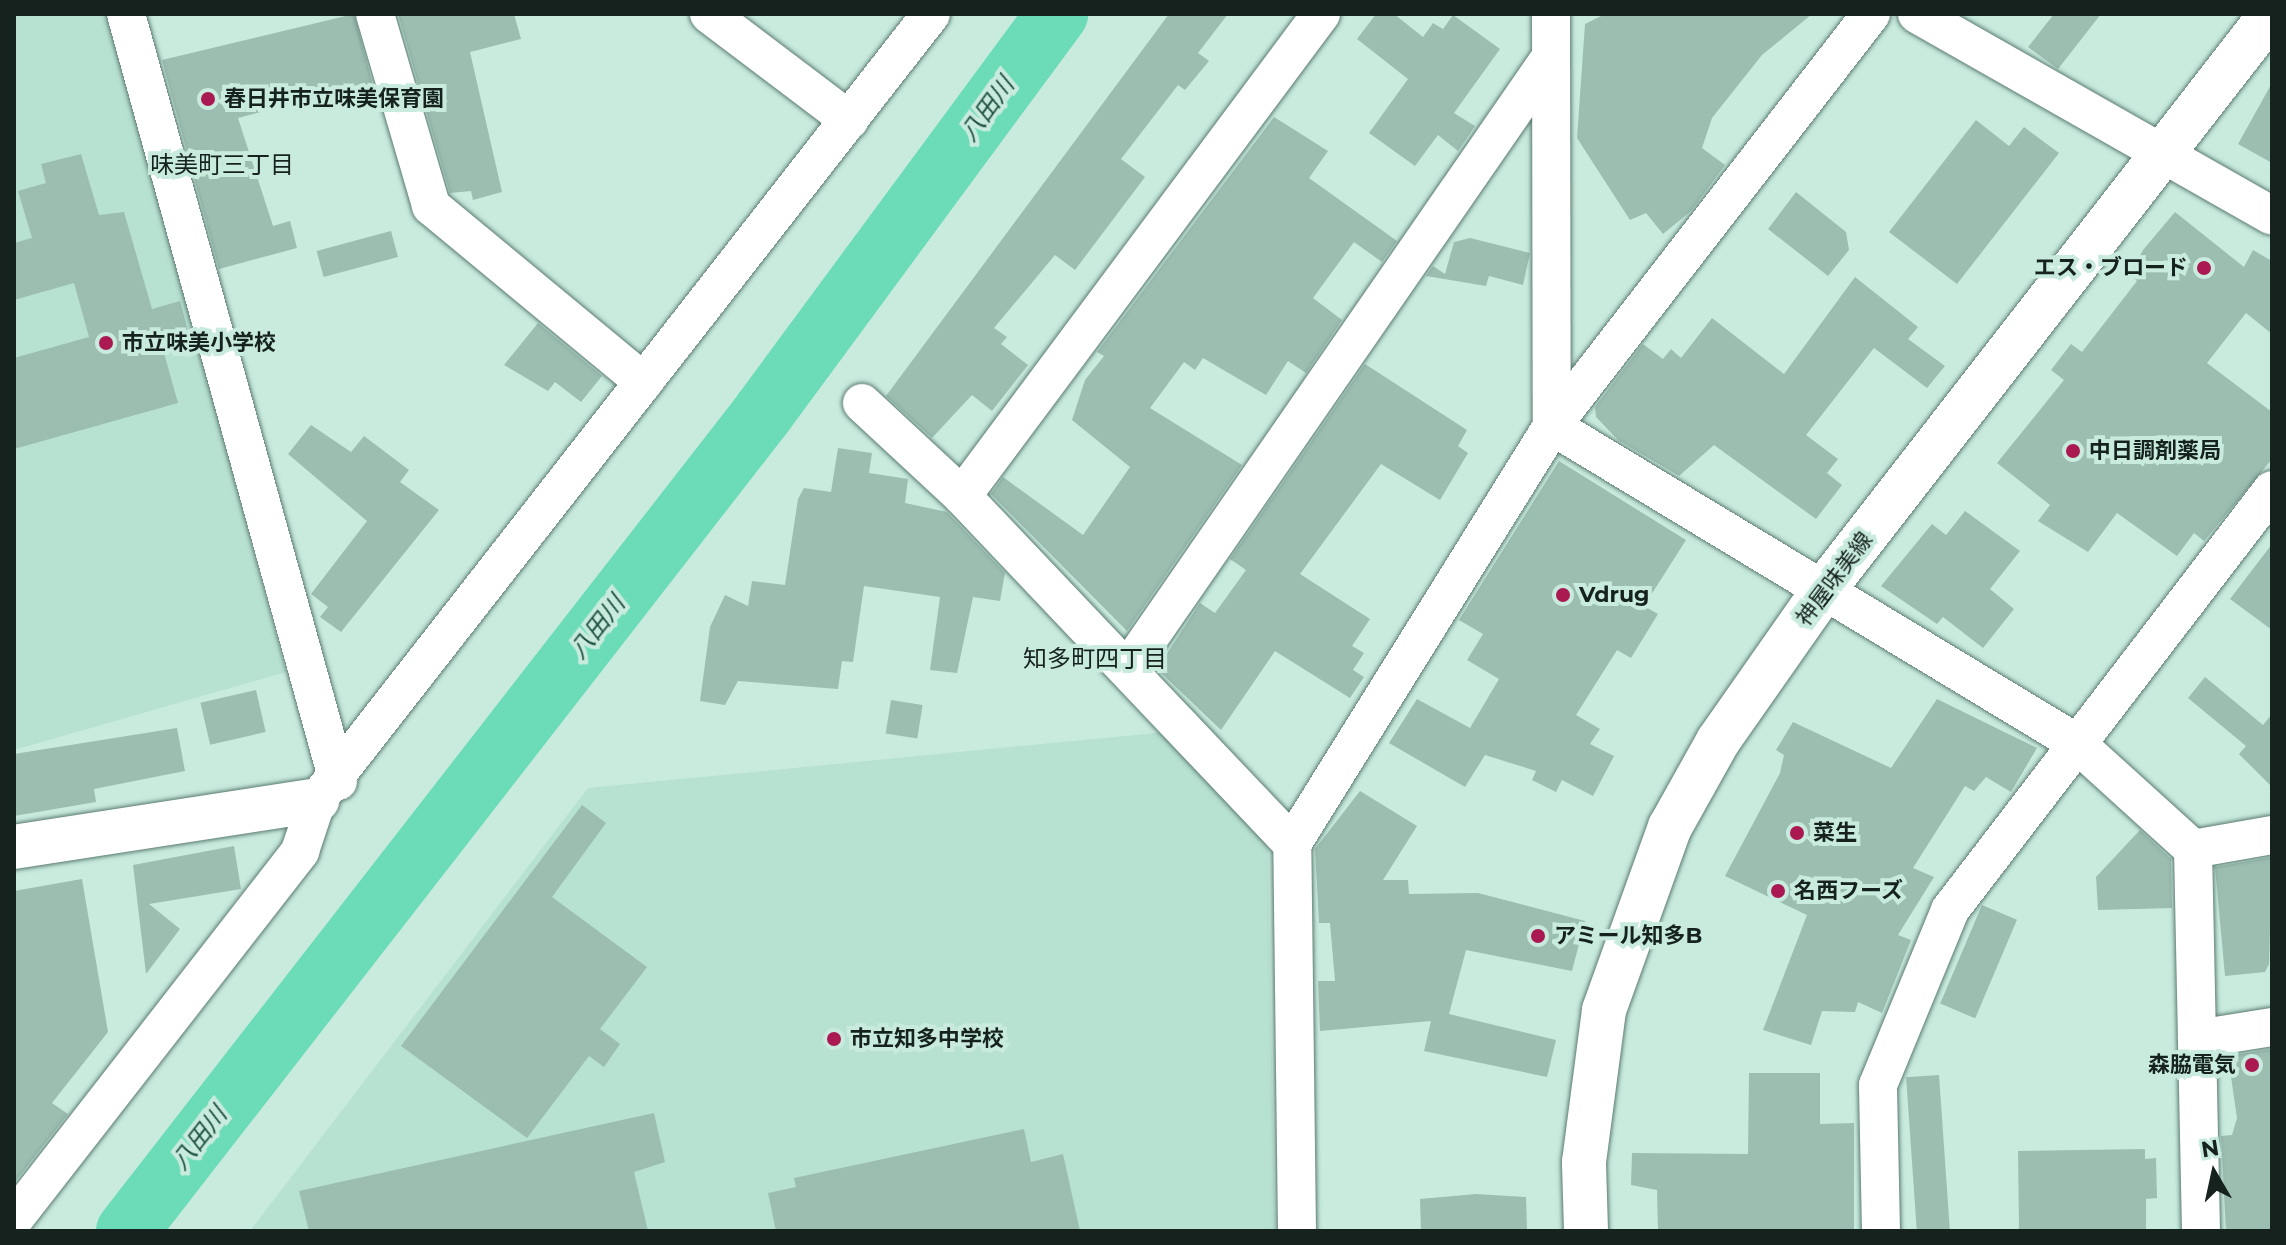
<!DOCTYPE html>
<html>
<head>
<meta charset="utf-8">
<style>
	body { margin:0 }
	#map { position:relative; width:2286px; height:1245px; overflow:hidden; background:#c8ebde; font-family:Montserrat,"Noto Sans JP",sans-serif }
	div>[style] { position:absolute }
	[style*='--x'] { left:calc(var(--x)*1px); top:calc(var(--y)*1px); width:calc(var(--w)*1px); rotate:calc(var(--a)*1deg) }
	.built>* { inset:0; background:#b7e1d1 }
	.river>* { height:62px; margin:-31px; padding:0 31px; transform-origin:31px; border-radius:31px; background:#6cdcb8 }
	.building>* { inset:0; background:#9cbeb1; transform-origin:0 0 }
	.roads { filter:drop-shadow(0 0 2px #5c7b70) drop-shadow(0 0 2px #5c7b70) }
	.street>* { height:38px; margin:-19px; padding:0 19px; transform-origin:19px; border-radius:19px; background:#fff }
	.secondary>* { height:44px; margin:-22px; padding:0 22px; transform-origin:22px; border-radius:22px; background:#fff }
	.dots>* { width:22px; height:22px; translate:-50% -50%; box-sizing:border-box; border:4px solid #c8ebde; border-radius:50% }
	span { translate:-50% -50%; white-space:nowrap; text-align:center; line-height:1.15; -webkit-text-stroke:8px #c8ebde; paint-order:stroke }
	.poi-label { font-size:22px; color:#15221d; font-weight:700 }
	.left { translate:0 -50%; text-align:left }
	.right { translate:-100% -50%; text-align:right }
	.street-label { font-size:22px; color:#15221d }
	.water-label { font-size:24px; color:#215142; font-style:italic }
	.neighbourhood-label { font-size:24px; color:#15221d }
	.frame { position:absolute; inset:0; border:16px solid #15221d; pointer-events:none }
	.north { position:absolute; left:2174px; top:1133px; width:80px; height:80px; -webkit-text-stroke:6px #c8ebde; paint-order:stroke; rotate:351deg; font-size:22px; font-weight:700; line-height:32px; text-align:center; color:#15221d }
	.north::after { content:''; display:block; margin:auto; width:28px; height:36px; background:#15221d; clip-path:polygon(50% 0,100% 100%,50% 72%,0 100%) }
</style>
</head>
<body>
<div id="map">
	<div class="built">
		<div style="clip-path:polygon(14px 14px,109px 14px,286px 672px,14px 750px)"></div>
		<div style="clip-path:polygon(1166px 732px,1268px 847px,1275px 1231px,250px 1231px,588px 788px)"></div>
	</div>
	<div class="river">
		<div style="--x:127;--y:1231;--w:1036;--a:-52.13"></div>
		<div style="--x:763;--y:413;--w:496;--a:-53.6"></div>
	</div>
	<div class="building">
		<div style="clip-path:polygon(354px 14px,376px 97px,329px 110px,325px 95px,238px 118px,273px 226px,290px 221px,297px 248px,219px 269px,162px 60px)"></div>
		<div style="clip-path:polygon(398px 14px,514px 14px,521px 39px,470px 52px,502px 192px,473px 200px,471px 191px,450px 193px)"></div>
		<div style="clip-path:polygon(1169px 14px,1228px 14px,1198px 53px,1209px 61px,1185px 90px,1178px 85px,1121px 159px,1145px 177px,1075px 270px,1055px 255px,994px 328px,1007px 337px,1001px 344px,1028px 365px,992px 411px,972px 395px,932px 438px,886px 396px)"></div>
		<div style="clip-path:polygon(1376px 14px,1394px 14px,1423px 37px,1433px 23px,1443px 29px,1453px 15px,1500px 49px,1454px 113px,1475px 126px,1458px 151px,1438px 135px,1415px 166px,1369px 133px,1408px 79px,1357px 39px)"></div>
		<div style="clip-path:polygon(1812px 14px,1762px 55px,1712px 118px,1702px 148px,1725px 165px,1691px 211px,1663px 234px,1646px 213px,1630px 220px,1577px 138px,1585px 24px,1601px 16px)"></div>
		<div style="clip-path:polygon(2054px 14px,2101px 14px,2058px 69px,2028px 47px)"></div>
		<div style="clip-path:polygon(2272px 83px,2272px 163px,2238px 144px)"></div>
		<div style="clip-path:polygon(1274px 117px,1328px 151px,1309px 178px,1397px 241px,1382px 262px,1354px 242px,1313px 298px,1342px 320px,1306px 373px,1288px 361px,1266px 395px,1203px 358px,1195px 370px,1184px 362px,1150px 408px,1242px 465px,1127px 631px,991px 494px,1003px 477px,1083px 535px,1130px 467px,1072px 420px,1085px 380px,1104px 356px,1097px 352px)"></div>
		<div style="clip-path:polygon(1976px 120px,2009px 146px,2024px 127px,2059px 153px,1957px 284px,1889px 232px)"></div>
		<div style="clip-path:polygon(81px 154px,99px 215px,124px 212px,152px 309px,180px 301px,190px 338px,162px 346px,178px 403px,14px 449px,14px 358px,89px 337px,74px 283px,14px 300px,14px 243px,32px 238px,18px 191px,46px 183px,41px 164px)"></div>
		<div style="clip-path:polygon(1796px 192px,1846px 232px,1849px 250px,1828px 276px,1768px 229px)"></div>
		<div style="clip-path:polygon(2175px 212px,2244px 267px,2253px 250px,2272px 261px,2272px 334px,2246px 313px,2207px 363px,2272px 412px,2272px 459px,2204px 541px,2194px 533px,2177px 556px,2117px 513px,2088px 552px,2038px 521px,2050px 505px,1997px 463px,2064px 380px,2051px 370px,2071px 344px,2082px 352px,2137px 281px,2130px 275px,2143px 250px)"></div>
		<div style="left:391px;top:231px;width:27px;height:77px;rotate:75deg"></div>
		<div style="clip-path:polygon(1470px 238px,1530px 253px,1523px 285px,1489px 276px,1486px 286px,1426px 276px,1433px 266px,1445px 274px,1454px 242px)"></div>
		<div style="clip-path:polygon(1855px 277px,1918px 327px,1908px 339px,1945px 366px,1927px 388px,1874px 348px,1806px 435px,1838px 459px,1827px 473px,1842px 485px,1816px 519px,1714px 445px,1679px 476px,1618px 440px,1596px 417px,1595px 407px,1643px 344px,1663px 359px,1671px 349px,1681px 358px,1712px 318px,1784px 374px)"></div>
		<div style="clip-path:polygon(538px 323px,602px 376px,581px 402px,555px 382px,548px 391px,504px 365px)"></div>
		<div style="clip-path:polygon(1365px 364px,1467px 430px,1458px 446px,1468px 453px,1440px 500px,1381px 464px,1300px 574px,1370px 619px,1352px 646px,1364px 653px,1353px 670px,1364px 677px,1350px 698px,1275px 651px,1221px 730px,1157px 669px,1200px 603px,1215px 613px,1246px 570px,1230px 559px)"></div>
		<div style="clip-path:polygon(311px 425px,351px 452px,364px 436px,409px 470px,400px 482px,439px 510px,341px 632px,320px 617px,328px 607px,311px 594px,367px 521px,288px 454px)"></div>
		<div style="clip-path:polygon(838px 448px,872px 453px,869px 473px,908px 479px,905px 503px,947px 512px,1005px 573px,1000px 601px,973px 597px,957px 673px,930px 670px,940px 597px,864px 586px,853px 662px,842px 661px,838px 689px,738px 681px,725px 705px,700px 701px,710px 627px,725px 595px,748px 606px,752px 581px,785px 585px,798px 499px,804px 488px,831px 492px)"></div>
		<div style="clip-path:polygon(1559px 461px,1686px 540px,1644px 606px,1658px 614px,1631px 658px,1617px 650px,1576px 715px,1600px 729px,1590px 744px,1614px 756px,1593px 796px,1562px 780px,1556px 792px,1532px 780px,1536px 771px,1485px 755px,1465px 787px,1389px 743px,1417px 699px,1470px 728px,1499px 679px,1467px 660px,1483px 634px,1459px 620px)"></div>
		<div style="clip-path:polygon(1965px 511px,2020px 551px,1990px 589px,2014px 609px,1983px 648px,1943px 617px,1937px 624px,1881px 586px,1932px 524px,1946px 535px)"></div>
		<div style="clip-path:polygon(2272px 544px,2272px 630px,2230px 599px)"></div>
		<div style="clip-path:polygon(2205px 677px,2263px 725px,2272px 714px,2272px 787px,2239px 754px,2246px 746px,2188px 698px)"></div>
		<div style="left:256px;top:690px;width:43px;height:57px;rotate:77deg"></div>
		<div style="clip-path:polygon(1937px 699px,2037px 748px,2011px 792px,1986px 777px,1974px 791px,1965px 786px,1913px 868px,1934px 877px,1898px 935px,1911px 940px,1882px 1013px,1858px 1002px,1855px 1012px,1822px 1011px,1811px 1045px,1763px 1030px,1807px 915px,1725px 876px,1780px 773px,1784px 755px,1776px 750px,1793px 722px,1891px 768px)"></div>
		<div style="left:891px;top:700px;width:32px;height:34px;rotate:9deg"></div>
		<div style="clip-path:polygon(177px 728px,185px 771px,94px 789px,96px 802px,14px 816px,14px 754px)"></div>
		<div style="clip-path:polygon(1360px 791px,1417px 826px,1383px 880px,1408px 880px,1409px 894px,1478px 893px,1585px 921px,1572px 971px,1466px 950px,1449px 1014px,1556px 1040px,1547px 1077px,1424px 1051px,1431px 1021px,1320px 1031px,1318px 981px,1335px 981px,1330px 923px,1319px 923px,1315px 849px)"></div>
		<div style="clip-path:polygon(582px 805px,606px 823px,552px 897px,647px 967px,600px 1029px,620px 1044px,604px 1067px,589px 1056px,527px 1138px,401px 1046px)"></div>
		<div style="clip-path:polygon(2140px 830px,2171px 859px,2172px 908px,2098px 910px,2096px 877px)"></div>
		<div style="clip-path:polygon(234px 846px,241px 889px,149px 904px,180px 929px,146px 974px,133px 865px)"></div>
		<div style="clip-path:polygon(2272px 857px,2269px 964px,2265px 972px,2225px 976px,2215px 867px)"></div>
		<div style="clip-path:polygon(82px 879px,108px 1032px,52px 1103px,68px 1114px,14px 1183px,14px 891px)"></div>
		<div style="left:1982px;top:905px;width:38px;height:107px;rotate:23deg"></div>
		<div style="clip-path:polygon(2272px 1049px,2272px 1231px,2226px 1231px,2221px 1136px,2232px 1135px,2237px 1118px,2228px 1056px)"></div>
		<div style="clip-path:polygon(1749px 1073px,1820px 1073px,1820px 1124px,1854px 1123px,1854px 1231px,1658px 1231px,1657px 1190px,1631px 1185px,1632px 1153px,1748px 1154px)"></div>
		<div style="left:1939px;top:1075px;width:156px;height:33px;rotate:86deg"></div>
		<div style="clip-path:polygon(654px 1113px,665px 1162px,634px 1172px,648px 1231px,309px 1231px,299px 1191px)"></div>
		<div style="clip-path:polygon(1024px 1129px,1031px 1162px,1063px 1154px,1080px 1231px,776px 1231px,768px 1193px,796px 1187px,794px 1178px)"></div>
		<div style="clip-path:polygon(2145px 1149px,2145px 1159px,2156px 1158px,2157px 1198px,2146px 1199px,2146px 1231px,2019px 1231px,2018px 1151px)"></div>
		<div style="clip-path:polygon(1476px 1194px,1526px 1197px,1527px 1231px,1421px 1231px,1420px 1199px)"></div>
	</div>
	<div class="roads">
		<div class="street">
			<div style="--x:126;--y:14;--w:796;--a:74.55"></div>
			<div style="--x:375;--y:14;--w:200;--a:73.7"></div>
			<div style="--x:431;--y:206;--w:276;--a:39.6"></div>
			<div style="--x:709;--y:14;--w:176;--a:37.1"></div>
			<div style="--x:1551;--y:14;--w:412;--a:89.9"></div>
			<div style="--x:1552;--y:426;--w:611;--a:31.14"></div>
			<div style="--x:2075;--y:742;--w:159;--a:42.2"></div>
			<div style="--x:2193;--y:849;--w:382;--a:88.8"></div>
			<div style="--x:1917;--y:14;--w:408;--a:29.6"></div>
			<div style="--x:862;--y:403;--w:137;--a:42.9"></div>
			<div style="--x:962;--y:496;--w:480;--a:46.5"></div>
			<div style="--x:962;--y:496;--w:601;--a:-53.32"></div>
			<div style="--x:1129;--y:667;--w:740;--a:-55.34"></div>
			<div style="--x:2193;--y:849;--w:80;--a:-10"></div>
			<div style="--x:2197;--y:1039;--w:76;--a:-9.1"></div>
			<div style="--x:14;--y:1219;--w:466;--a:-52.1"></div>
			<div style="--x:300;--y:851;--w:54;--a:-71.6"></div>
			<div style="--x:317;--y:800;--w:997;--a:-52"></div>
			<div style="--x:1297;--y:1231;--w:387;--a:-90.7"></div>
			<div style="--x:1292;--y:844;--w:492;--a:-58.1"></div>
			<div style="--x:1552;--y:426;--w:521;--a:-52.25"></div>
			<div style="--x:1881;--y:1231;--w:146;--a:-91.2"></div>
			<div style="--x:1878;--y:1085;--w:189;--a:-67.6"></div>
			<div style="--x:1950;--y:910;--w:529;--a:-52.52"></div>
		</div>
		<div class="secondary">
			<div style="--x:14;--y:847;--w:307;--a:-8.8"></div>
			<div style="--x:1586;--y:1231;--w:69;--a:-91.7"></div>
			<div style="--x:1584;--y:1162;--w:153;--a:-82.5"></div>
			<div style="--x:1604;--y:1010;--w:195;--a:-70.2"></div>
			<div style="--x:1670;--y:827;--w:98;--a:-60.8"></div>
			<div style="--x:1718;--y:741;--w:187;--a:-55"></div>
			<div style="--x:1825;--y:588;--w:727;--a:-52.15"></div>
		</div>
	</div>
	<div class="dots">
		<div style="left:208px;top:99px;background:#aa1952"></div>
		<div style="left:2204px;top:268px;background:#aa1952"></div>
		<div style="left:106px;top:343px;background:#aa1952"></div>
		<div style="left:2073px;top:451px;background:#aa1952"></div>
		<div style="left:1563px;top:595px;background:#aa1952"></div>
		<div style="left:1797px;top:833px;background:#aa1952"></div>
		<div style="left:1778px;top:891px;background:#aa1952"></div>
		<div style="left:1538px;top:936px;background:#aa1952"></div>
		<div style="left:834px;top:1039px;background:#aa1952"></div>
		<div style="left:2252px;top:1065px;background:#aa1952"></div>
	</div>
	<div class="poi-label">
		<span class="left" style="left:224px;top:99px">春日井市立味美保育園</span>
		<span class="right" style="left:2188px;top:268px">エス・ブロード</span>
		<span class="left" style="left:122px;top:343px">市立味美小学校</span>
		<span class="left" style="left:2089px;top:451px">中日調剤薬局</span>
		<span class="left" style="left:1579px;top:595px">Vdrug</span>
		<span class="left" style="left:1813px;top:833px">菜生</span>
		<span class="left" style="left:1794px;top:891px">名西フーズ</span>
		<span class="left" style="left:1554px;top:936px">アミール知多B</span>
		<span class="left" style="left:850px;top:1039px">市立知多中学校</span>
		<span class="right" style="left:2236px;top:1065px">森脇電気</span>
	</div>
	<div class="street-label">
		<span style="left:1834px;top:579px;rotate:-53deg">神屋味美線</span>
	</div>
	<div class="water-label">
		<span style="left:987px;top:109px;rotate:-54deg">八田川</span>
		<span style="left:597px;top:627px;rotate:-52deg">八田川</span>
		<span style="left:199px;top:1138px;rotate:-52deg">八田川</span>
	</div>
	<div class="neighbourhood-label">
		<span style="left:222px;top:165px">味美町三丁目</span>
		<span style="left:1095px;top:659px">知多町四丁目</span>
	</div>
	<div class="frame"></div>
	<div class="north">N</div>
</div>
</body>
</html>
